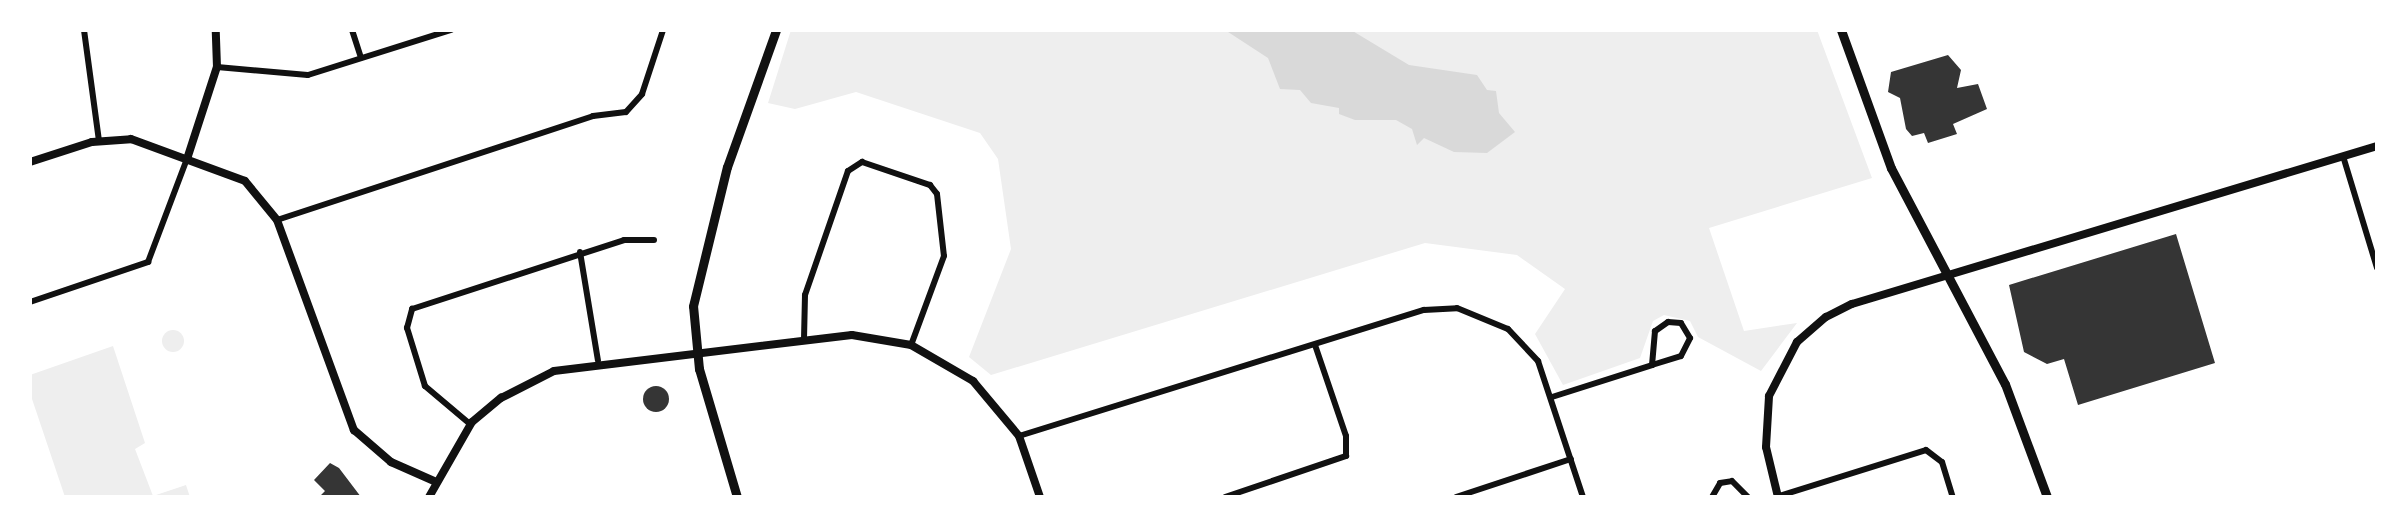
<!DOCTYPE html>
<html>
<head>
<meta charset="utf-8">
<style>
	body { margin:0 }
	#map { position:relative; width:2407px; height:527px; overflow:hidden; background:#fff; font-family:"Archivo Narrow",sans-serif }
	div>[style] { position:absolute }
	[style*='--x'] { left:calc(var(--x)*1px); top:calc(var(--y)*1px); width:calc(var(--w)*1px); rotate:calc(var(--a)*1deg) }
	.green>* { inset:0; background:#eee }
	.round { border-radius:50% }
	.water>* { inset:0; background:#d9d9d9 }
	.building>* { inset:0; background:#353535 }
	.minor>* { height:6px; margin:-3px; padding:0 3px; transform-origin:3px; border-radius:3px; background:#111 }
	.tertiary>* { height:8px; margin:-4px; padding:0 4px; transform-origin:4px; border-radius:4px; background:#111 }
	.secondary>* { height:9px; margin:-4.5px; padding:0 4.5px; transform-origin:4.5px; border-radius:4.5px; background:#111 }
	span { translate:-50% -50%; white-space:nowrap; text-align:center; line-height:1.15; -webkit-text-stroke:6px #fff; paint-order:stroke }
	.frame { position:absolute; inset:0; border:32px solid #fff; pointer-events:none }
</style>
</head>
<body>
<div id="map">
	<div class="green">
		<div style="clip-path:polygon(791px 30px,1817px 30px,1872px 178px,1709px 228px,1744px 331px,1797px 323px,1761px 371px,1698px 337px,1690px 321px,1664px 315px,1653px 321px,1640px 358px,1563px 385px,1535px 334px,1565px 289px,1517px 255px,1425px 243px,991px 375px,969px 357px,1011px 249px,998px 159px,980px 133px,856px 92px,795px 109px,768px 103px)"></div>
		<div class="round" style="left:162px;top:330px;width:22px;height:22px"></div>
		<div style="clip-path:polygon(113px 346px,145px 443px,135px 449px,153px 496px,186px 485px,190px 497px,65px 497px,30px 393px,30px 375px)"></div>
	</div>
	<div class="water">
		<div style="clip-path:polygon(1225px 30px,1351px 30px,1409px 65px,1477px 75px,1487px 90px,1496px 91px,1499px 113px,1515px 132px,1487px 153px,1454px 152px,1424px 138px,1417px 145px,1412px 129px,1396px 120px,1355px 120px,1339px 114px,1339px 108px,1311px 103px,1300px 90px,1280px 89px,1268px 58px)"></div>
	</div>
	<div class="building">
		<div style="clip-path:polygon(1948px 55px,1961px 70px,1957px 88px,1978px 84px,1987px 109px,1953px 124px,1957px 134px,1928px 143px,1924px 133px,1912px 136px,1906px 129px,1900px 98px,1888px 92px,1891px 72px)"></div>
		<div style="clip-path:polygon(2176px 234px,2215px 363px,2078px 405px,2064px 359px,2047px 364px,2024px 352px,2009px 285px)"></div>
		<div class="round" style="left:643px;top:386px;width:26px;height:26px"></div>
		<div style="clip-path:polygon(330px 463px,339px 468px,361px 497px,319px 497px,325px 491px,314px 480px)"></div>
	</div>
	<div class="minor">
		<div style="--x:84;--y:30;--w:112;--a:82.3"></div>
		<div style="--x:352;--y:30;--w:29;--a:72"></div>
		<div style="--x:217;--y:67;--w:91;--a:5"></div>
		<div style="--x:308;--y:75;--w:150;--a:-17.5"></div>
		<div style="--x:2343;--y:156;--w:117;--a:73.1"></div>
		<div style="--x:277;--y:220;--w:333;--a:-18.2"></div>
		<div style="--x:593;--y:116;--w:33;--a:-7"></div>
		<div style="--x:626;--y:112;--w:24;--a:-48"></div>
		<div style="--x:642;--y:94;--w:67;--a:-71.8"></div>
		<div style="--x:580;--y:252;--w:110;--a:80.6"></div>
		<div style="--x:30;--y:302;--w:125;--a:-18.7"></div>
		<div style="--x:148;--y:262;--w:113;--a:-69.3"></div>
		<div style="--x:804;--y:339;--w:44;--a:-88.7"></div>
		<div style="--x:805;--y:295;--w:131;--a:-70.9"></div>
		<div style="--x:848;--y:171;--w:17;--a:-33"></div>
		<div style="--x:862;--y:162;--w:72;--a:18.7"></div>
		<div style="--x:930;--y:185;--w:11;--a:52"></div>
		<div style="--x:937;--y:194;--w:62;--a:83.6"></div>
		<div style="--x:944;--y:256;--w:95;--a:110.3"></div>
		<div style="--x:1552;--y:397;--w:105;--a:-17.7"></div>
		<div style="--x:1652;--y:365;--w:30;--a:-17"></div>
		<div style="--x:1681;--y:356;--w:20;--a:-63"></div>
		<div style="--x:1690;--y:338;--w:17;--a:-121"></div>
		<div style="--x:1681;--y:323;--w:13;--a:-176"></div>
		<div style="--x:1668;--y:322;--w:16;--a:145"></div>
		<div style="--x:1655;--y:331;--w:34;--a:95"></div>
		<div style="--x:470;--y:424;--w:59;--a:-139.8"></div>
		<div style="--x:425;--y:386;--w:61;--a:-107.2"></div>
		<div style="--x:407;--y:328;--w:20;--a:-75"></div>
		<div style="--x:412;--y:309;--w:223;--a:-18"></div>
		<div style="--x:624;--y:240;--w:30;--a:0"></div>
		<div style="--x:1019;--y:436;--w:424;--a:-17.3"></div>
		<div style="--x:1424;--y:310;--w:33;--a:-3"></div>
		<div style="--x:1457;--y:308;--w:55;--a:22.4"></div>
		<div style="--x:1508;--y:329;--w:44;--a:46.8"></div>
		<div style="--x:1538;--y:361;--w:143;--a:71.7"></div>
		<div style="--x:1225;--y:497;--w:128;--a:-18.7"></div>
		<div style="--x:1346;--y:456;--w:20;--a:-90"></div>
		<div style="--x:1346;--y:436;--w:96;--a:-108.8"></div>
		<div style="--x:1456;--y:497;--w:121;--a:-18.3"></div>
		<div style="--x:1712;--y:497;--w:16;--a:-60"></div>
		<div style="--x:1720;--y:483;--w:12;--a:-9"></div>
		<div style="--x:1732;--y:481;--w:23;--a:45"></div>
		<div style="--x:1776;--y:497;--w:157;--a:-17.4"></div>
		<div style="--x:1926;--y:450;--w:20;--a:37"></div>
		<div style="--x:1942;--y:462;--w:37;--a:73"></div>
	</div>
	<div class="tertiary">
		<div style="--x:188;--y:156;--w:94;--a:-72"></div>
		<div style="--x:217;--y:67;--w:37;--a:-92"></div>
		<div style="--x:30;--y:162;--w:65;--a:-17.9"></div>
		<div style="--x:92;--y:142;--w:39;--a:-4"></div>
		<div style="--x:131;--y:139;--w:121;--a:20.2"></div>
		<div style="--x:245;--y:181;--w:50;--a:50.6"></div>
		<div style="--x:277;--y:220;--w:224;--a:69.9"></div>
		<div style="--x:354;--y:430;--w:49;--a:40.9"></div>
		<div style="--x:391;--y:462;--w:47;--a:23.8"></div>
		<div style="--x:429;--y:497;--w:86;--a:-60.2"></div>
		<div style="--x:472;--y:422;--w:38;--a:-40"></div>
		<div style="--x:501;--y:398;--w:59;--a:-27"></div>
		<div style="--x:554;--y:371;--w:300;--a:-6.9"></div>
		<div style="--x:852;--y:335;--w:60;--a:9.6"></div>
		<div style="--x:911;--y:345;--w:72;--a:30.1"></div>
		<div style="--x:973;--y:381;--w:72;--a:50.1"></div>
		<div style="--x:1019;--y:436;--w:65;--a:71"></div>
		<div style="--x:1778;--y:497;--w:51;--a:-103.5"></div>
		<div style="--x:1766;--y:447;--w:51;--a:-86.6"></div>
		<div style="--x:1769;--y:396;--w:61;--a:-62.6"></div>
		<div style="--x:1797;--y:342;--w:38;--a:-41"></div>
		<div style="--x:1826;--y:317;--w:29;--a:-27"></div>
		<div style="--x:1852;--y:304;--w:548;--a:-16.75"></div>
	</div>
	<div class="secondary">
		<div style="--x:1841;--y:30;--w:147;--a:70.1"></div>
		<div style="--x:1891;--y:168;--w:244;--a:62.2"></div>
		<div style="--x:2005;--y:384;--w:121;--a:69.6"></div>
		<div style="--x:737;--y:497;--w:134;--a:-106.5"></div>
		<div style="--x:699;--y:369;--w:63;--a:-95.4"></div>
		<div style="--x:693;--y:306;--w:143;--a:-76.3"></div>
		<div style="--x:727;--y:167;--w:145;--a:-70.3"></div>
	</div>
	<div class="frame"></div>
</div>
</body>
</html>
